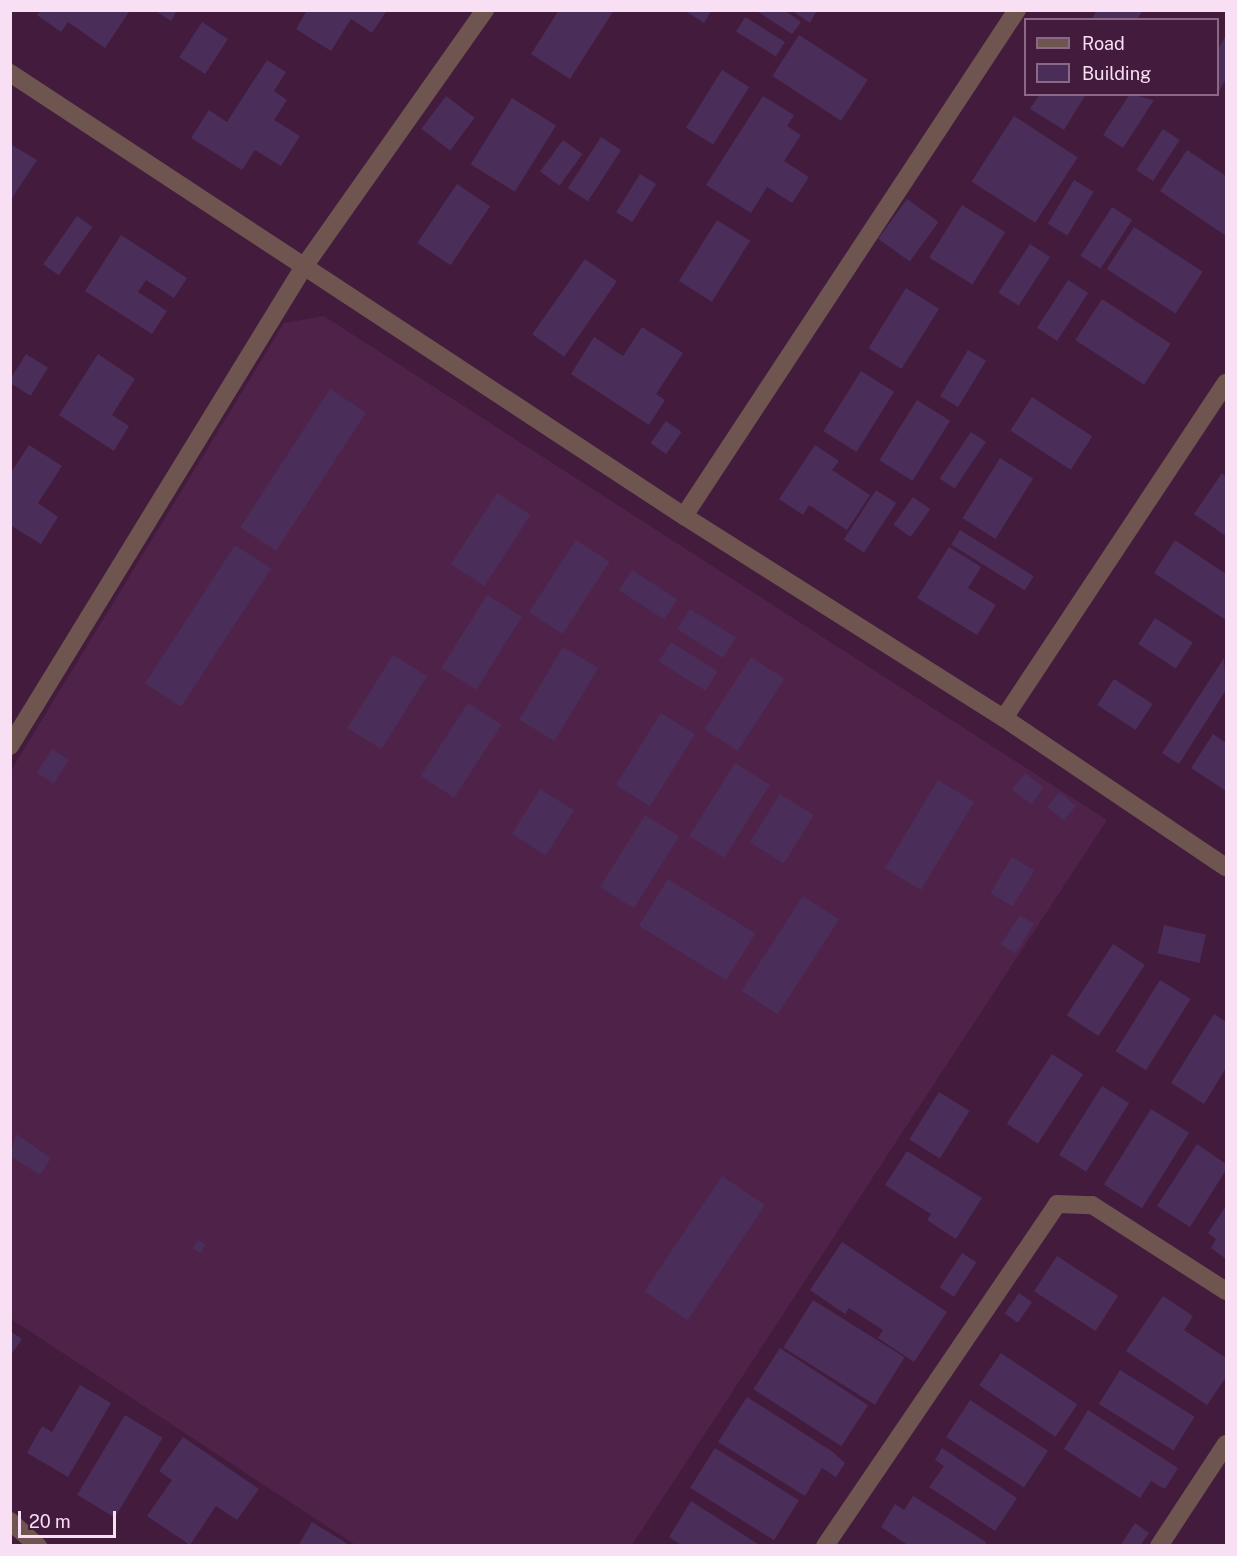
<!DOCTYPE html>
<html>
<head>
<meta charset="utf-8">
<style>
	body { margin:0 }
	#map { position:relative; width:1237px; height:1556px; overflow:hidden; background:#421b3d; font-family:"Public Sans",sans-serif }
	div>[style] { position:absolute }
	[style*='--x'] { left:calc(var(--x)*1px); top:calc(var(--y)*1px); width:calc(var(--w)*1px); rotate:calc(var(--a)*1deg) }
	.built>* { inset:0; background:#4f2249 }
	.building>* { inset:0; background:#4a2e59; transform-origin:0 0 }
	.street>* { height:18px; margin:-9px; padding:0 9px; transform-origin:9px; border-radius:9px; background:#6f5550 }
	span { translate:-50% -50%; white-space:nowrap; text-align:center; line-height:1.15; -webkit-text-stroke:6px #421b3d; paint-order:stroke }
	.frame { position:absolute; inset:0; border:12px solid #f8dff4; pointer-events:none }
	.legend { position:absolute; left:1024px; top:18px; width:195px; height:78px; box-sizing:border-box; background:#421b3d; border:2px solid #8b6986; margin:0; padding:8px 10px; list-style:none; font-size:18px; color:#f8dff4 }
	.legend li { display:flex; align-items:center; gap:12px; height:30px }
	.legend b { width:30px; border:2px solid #8b6986 }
	.scale { position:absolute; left:18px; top:1511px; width:98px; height:27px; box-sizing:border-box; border:3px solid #f8dff4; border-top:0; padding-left:8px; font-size:18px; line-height:21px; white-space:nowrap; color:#f8dff4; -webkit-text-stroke:4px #421b3d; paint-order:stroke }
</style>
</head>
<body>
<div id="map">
	<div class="built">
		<div style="clip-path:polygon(324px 316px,1107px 820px,632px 1545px,357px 1546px,11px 1319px,10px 772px,284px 323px)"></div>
	</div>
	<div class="building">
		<div style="clip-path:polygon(41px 10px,126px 10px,129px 12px,105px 48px,68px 22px,61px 32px,37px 15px)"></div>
		<div style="clip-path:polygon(154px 10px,177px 10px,171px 21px)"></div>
		<div style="clip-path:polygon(307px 10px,387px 10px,372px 33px,351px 19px,331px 51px,296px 29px)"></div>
		<div style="clip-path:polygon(559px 10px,614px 10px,570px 79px,531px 54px)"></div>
		<div style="clip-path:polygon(684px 10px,712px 10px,704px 23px)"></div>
		<div style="clip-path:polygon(755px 10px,784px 10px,801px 22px,792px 34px)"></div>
		<div style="clip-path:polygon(791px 10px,814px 10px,816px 12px,810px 23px)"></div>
		<div style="clip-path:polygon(1097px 10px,1143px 10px,1137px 20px,1091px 20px)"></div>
		<div style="left:745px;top:17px;width:47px;height:17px;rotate:32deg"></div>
		<div style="left:202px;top:22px;width:31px;height:42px;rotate:33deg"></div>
		<div style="left:799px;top:35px;width:82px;height:49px;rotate:33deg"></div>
		<div style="clip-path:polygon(1225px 37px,1226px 79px,1218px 93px,1218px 49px)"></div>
		<div style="clip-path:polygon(267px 60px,286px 72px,274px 91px,287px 100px,274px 120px,300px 136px,281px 166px,255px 150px,242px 170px,191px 138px,209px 110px,227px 122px)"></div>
		<div style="left:722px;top:70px;width:32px;height:68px;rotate:32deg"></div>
		<div style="clip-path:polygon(1040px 94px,1086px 94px,1064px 130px,1030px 109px)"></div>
		<div style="clip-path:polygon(1130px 94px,1154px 100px,1123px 148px,1103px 135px)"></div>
		<div style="left:446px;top:96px;width:36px;height:41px;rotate:37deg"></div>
		<div style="clip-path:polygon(763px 96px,794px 115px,787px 126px,801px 135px,784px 161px,809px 177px,792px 203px,767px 187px,751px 213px,706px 185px)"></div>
		<div style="left:512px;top:98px;width:52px;height:78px;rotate:32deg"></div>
		<div style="left:1014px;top:116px;width:76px;height:78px;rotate:33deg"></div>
		<div style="left:1163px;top:129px;width:20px;height:49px;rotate:33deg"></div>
		<div style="left:601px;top:137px;width:24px;height:61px;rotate:33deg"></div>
		<div style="left:563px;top:140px;width:24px;height:39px;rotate:36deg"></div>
		<div style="clip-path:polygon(10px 144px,37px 160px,10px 201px)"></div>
		<div style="clip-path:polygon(1187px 150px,1226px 176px,1226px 236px,1160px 191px)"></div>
		<div style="left:640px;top:174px;width:19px;height:45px;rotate:32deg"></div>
		<div style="left:1074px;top:180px;width:23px;height:51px;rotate:31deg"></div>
		<div style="left:457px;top:184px;width:40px;height:71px;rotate:34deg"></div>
		<div style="left:907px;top:199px;width:39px;height:49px;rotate:36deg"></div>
		<div style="left:962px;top:205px;width:51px;height:62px;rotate:32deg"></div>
		<div style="left:1112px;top:207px;width:24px;height:58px;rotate:33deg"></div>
		<div style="left:77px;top:216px;width:19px;height:59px;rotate:35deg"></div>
		<div style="left:717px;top:220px;width:39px;height:72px;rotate:32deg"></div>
		<div style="left:1134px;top:227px;width:82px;height:50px;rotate:33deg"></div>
		<div style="clip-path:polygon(121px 235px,187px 278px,174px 298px,146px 280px,138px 292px,167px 311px,152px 334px,85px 291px)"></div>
		<div style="left:1030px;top:244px;width:24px;height:58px;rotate:33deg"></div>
		<div style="left:585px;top:259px;width:39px;height:92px;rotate:35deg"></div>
		<div style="left:1068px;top:280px;width:24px;height:57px;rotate:33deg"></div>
		<div style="left:906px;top:288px;width:39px;height:71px;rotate:32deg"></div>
		<div style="left:1102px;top:299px;width:82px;height:49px;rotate:33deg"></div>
		<div style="clip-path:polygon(642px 327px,683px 353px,656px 394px,665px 400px,649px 425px,571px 374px,594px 337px,623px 356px)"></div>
		<div style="left:968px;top:350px;width:21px;height:54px;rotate:31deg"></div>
		<div style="left:26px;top:354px;width:26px;height:33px;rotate:32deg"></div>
		<div style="clip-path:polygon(98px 354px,135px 379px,112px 415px,129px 426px,114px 451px,59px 415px)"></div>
		<div style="left:861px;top:371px;width:39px;height:71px;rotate:32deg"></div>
		<div style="left:330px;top:389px;width:43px;height:165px;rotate:33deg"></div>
		<div style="left:1032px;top:397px;width:72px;height:40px;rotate:33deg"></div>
		<div style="left:917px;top:400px;width:39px;height:71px;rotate:32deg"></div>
		<div style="left:666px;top:421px;width:19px;height:27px;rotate:35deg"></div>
		<div style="left:971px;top:432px;width:18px;height:56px;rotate:34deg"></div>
		<div style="clip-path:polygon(29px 445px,62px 466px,38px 503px,58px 517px,41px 544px,10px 525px,10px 474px)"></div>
		<div style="clip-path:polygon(815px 445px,839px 461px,832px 470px,870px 495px,847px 530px,809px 505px,803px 515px,779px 499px)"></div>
		<div style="left:1000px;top:458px;width:39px;height:71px;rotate:32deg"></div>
		<div style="clip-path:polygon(1222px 473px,1226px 477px,1226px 536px,1194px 514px)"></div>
		<div style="left:876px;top:490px;width:24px;height:59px;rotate:33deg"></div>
		<div style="left:497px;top:493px;width:40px;height:85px;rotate:33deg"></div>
		<div style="left:913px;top:497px;width:21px;height:34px;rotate:35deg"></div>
		<div style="left:960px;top:530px;width:87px;height:17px;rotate:32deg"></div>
		<div style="left:576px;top:540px;width:40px;height:86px;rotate:33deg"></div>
		<div style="clip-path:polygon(1175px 540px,1226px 574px,1226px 620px,1154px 573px)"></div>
		<div style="left:235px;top:545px;width:43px;height:165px;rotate:33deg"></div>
		<div style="clip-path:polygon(949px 547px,981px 567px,968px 588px,996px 605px,977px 635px,917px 598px)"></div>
		<div style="left:632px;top:570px;width:54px;height:24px;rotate:33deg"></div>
		<div style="left:487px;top:595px;width:41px;height:86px;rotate:32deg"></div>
		<div style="left:690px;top:609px;width:54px;height:24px;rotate:32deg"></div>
		<div style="left:1155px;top:618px;width:45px;height:31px;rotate:33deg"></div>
		<div style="left:671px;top:642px;width:55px;height:23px;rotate:32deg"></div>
		<div style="left:563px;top:647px;width:41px;height:85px;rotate:31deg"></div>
		<div style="left:393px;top:655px;width:40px;height:86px;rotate:32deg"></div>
		<div style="left:751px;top:657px;width:40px;height:86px;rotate:33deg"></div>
		<div style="clip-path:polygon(1224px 658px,1226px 690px,1179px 764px,1162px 753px)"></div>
		<div style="left:1114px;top:679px;width:46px;height:31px;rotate:33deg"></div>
		<div style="left:468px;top:703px;width:40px;height:87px;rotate:33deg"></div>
		<div style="left:661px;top:713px;width:40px;height:85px;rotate:32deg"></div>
		<div style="clip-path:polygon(1213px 734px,1226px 743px,1226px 791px,1191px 768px)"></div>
		<div style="left:52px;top:749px;width:20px;height:28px;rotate:33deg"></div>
		<div style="left:735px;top:763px;width:41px;height:86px;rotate:32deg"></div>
		<div style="left:1025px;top:773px;width:24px;height:21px;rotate:38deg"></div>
		<div style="left:938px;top:780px;width:42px;height:103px;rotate:31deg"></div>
		<div style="left:540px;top:789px;width:40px;height:53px;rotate:32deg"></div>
		<div style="left:1059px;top:792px;width:22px;height:19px;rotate:39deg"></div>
		<div style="left:780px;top:794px;width:40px;height:57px;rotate:32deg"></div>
		<div style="left:645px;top:815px;width:40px;height:85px;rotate:32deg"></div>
		<div style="left:1012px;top:857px;width:26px;height:42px;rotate:31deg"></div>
		<div style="left:668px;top:879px;width:103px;height:55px;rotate:32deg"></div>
		<div style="left:803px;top:896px;width:43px;height:113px;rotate:33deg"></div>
		<div style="left:1020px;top:915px;width:17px;height:35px;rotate:33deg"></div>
		<div style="left:1164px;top:925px;width:43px;height:29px;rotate:13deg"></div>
		<div style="left:1113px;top:944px;width:38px;height:85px;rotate:33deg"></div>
		<div style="left:1160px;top:980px;width:36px;height:84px;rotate:32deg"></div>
		<div style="clip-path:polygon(1214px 1014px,1226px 1022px,1226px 1068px,1204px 1104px,1171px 1083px)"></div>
		<div style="left:1052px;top:1054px;width:37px;height:83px;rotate:33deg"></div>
		<div style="left:1102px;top:1086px;width:32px;height:81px;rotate:32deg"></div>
		<div style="left:939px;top:1092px;width:36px;height:56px;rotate:32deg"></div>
		<div style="left:1151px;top:1109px;width:45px;height:89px;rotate:32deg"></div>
		<div style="clip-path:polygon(16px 1134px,51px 1158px,40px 1175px,10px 1156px)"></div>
		<div style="clip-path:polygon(1197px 1144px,1226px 1164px,1226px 1170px,1190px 1227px,1157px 1206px)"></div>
		<div style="clip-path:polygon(907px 1151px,982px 1198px,956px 1239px,927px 1220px,931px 1214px,885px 1185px)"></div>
		<div style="left:722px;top:1176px;width:52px;height:139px;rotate:34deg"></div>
		<div style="clip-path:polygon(1226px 1206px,1226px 1259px,1211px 1248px,1216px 1239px,1208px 1233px)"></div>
		<div style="left:198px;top:1240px;width:9px;height:10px;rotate:32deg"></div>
		<div style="clip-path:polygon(842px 1242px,947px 1312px,914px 1362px,878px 1338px,883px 1330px,849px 1308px,845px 1314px,810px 1290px)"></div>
		<div style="left:962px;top:1253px;width:17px;height:41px;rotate:33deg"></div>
		<div style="left:1057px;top:1256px;width:73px;height:42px;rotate:33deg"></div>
		<div style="left:1019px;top:1293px;width:16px;height:25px;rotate:35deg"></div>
		<div style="clip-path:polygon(1163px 1296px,1193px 1316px,1184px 1330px,1226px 1358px,1226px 1377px,1207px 1405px,1126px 1351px)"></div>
		<div style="left:813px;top:1300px;width:108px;height:56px;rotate:32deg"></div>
		<div style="clip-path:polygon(10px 1331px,22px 1339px,10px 1356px)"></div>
		<div style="left:780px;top:1348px;width:105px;height:49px;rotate:33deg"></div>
		<div style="left:1001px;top:1353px;width:92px;height:39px;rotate:34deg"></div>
		<div style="left:1120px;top:1370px;width:88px;height:40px;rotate:32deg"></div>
		<div style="clip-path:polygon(80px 1385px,111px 1403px,68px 1477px,27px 1453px,42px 1426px,52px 1432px)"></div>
		<div style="clip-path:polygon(747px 1397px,833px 1452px,845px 1463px,836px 1477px,822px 1468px,805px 1496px,718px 1442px)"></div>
		<div style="left:970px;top:1400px;width:93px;height:44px;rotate:33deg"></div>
		<div style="clip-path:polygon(1088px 1410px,1178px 1468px,1165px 1489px,1151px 1481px,1140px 1498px,1064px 1449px)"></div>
		<div style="left:125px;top:1415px;width:44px;height:93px;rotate:31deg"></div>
		<div style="clip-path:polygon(183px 1437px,259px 1489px,237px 1520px,216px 1506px,190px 1545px,147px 1516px,172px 1480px,159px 1471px)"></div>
		<div style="left:715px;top:1448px;width:99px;height:47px;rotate:32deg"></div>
		<div style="clip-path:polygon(942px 1448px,1017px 1498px,995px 1531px,929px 1487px,944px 1466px,935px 1460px)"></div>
		<div style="clip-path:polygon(913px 1496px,986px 1542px,984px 1546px,909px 1546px,881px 1527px,895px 1504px,904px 1510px)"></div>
		<div style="clip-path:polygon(691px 1501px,761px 1546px,683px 1546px,669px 1537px)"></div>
		<div style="clip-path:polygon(312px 1522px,351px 1546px,298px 1546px)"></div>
		<div style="clip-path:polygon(1135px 1523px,1149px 1533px,1140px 1546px,1120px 1546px)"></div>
	</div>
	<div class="street">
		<div style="--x:10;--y:73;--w:807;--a:33.32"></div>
		<div style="--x:684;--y:516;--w:378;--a:32.3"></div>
		<div style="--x:1004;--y:718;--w:267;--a:33.9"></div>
		<div style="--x:684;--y:516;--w:606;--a:-56.65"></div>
		<div style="--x:1004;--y:718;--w:402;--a:-56.5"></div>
		<div style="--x:10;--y:746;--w:561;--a:-58.49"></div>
		<div style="--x:303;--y:268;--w:316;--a:-54.8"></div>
		<div style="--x:10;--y:1521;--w:38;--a:42"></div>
		<div style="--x:825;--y:1546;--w:413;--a:-55.8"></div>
		<div style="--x:1057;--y:1204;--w:35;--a:2"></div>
		<div style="--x:1092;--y:1205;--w:159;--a:32.7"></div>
		<div style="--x:1159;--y:1546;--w:122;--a:-56.7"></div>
	</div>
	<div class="frame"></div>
	<ul class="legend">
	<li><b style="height:8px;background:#6f5550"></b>Road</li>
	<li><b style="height:16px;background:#4a2e59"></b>Building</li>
	</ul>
	<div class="scale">20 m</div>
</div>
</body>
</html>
